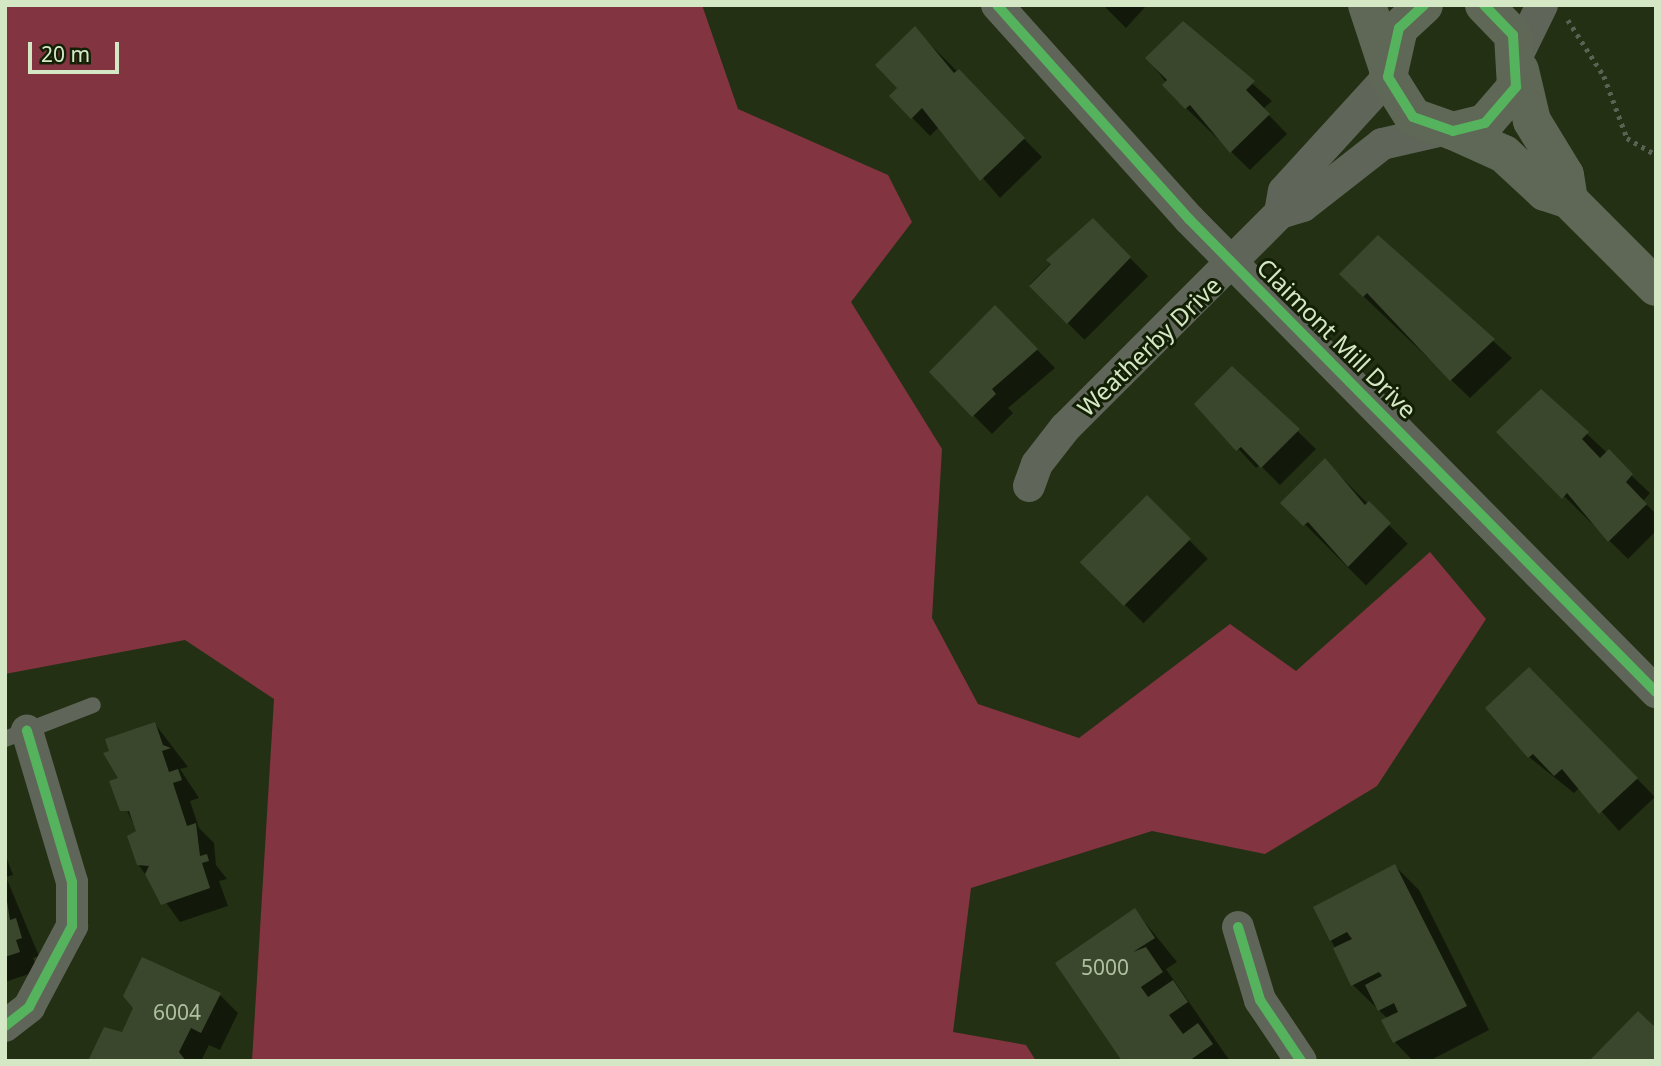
<!DOCTYPE html>
<html>
<head>
<meta charset="utf-8">
<style>
	body { margin:0 }
	#map { position:relative; width:1661px; height:1066px; overflow:hidden; background:#233013; font-family:"Noto Sans",sans-serif }
	div>[style] { position:absolute }
	[style*='--x'] { left:calc(var(--x)*1px); top:calc(var(--y)*1px); width:calc(var(--w)*1px); rotate:calc(var(--a)*1deg) }
	.forest>* { inset:0; background:#833441 }
	.shadow>* { inset:0; background:#0007; transform-origin:0 0 }
	.building>* { inset:0; background:#3b472d; transform-origin:0 0 }
	.path>* { height:4.5px; margin-top:-2.25px; transform-origin:0; background:repeating-linear-gradient(90deg,#5a6253 0 3.5px,transparent 0 8.5px) }
	.lane>* { height:16px; margin:-8px; padding:0 8px; transform-origin:8px; border-radius:8px; background:#5f6659 }
	.street>* { height:32px; margin:-16px; padding:0 16px; transform-origin:16px; border-radius:16px; background:#5f6659 }
	.secondary>* { height:38px; margin:-19px; padding:0 19px; transform-origin:19px; border-radius:19px; background:#5f6756 }
	.cycleway>* { height:10px; margin:-5px; padding:0 5px; transform-origin:5px; border-radius:5px; background:#56b35d }
	span { translate:-50% -50%; white-space:nowrap; text-align:center; line-height:1.15; -webkit-text-stroke:6px #132005; paint-order:stroke }
	.number-label { font-size:21px; color:#aec09f }
	.number-label span { -webkit-text-stroke-width:0 }
	.street-label { font-size:24px; color:#d5e8c5 }
	.frame { position:absolute; inset:0; border:7px solid #d5e8c5; pointer-events:none }
	.scale { position:absolute; left:28px; top:42px; width:91px; height:32px; box-sizing:border-box; border:4px solid #d5e8c5; border-top:0; padding-left:9px; font-size:21px; line-height:24px; white-space:nowrap; color:#d5e8c5; -webkit-text-stroke:5px #132005; paint-order:stroke }
</style>
</head>
<body>
<div id="map">
	<div class="forest">
		<div style="clip-path:polygon(5px 5px,702px 5px,738px 109px,888px 175px,912px 222px,851px 302px,942px 449px,932px 618px,978px 704px,1079px 738px,1230px 624px,1296px 671px,1430px 552px,1486px 619px,1377px 786px,1265px 854px,1152px 831px,971px 888px,953px 1032px,1026px 1045px,1036px 1061px,252px 1061px,274px 699px,185px 640px,5px 674px)"></div>
	</div>
	<div class="shadow">
		<div style="clip-path:polygon(1103px 5px,1147px 5px,1126px 28px)"></div>
		<div style="clip-path:polygon(1184px 24px,1272px 101px,1263px 109px,1287px 134px,1250px 170px,1186px 108px,1148px 59px)"></div>
		<div style="clip-path:polygon(915px 29px,1042px 157px,1000px 198px,939px 127px,930px 136px,891px 96px,899px 88px)"></div>
		<div style="left:1093px;top:221px;width:78px;height:90px;rotate:45deg"></div>
		<div style="clip-path:polygon(1378px 237px,1512px 358px,1470px 398px,1359px 292px)"></div>
		<div style="clip-path:polygon(995px 307px,1055px 368px,1008px 408px,1013px 413px,992px 434px,931px 372px)"></div>
		<div style="clip-path:polygon(1232px 368px,1316px 449px,1280px 485px,1260px 465px,1256px 468px,1197px 404px)"></div>
		<div style="clip-path:polygon(1541px 391px,1650px 493px,1643px 501px,1656px 514px,1656px 531px,1628px 559px,1499px 432px)"></div>
		<div style="left:1325px;top:461px;width:117px;height:59px;rotate:45deg"></div>
		<div style="left:1147px;top:498px;width:86px;height:91px;rotate:45deg"></div>
		<div style="clip-path:polygon(1529px 669px,1655px 797px,1619px 831px,1580px 787px,1574px 793px,1529px 757px)"></div>
		<div style="clip-path:polygon(155px 724px,188px 767px,180px 769px,199px 798px,190px 801px,199px 828px,214px 843px,216px 865px,227px 879px,219px 881px,228px 906px,180px 922px,138px 864px,138px 832px,112px 782px,120px 779px)"></div>
		<div style="clip-path:polygon(5px 854px,13px 875px,6px 877px,39px 956px,33px 958px,38px 971px,5px 982px)"></div>
		<div style="clip-path:polygon(1395px 866px,1419px 890px,1489px 1030px,1429px 1061px,1413px 1061px,1395px 1042px,1388px 1019px,1353px 985px,1331px 940px)"></div>
		<div style="clip-path:polygon(1135px 910px,1177px 962px,1166px 969px,1230px 1061px,1124px 1061px)"></div>
		<div style="clip-path:polygon(220px 995px,238px 1013px,220px 1050px,209px 1045px,201px 1061px,90px 1061px,123px 1034px)"></div>
	</div>
	<div class="building">
		<div style="clip-path:polygon(1183px 21px,1255px 81px,1246px 90px,1270px 114px,1230px 153px,1190px 105px,1185px 109px,1162px 85px,1167px 80px,1145px 58px)"></div>
		<div style="clip-path:polygon(915px 26px,954px 73px,959px 69px,1025px 138px,980px 181px,922px 108px,911px 119px,889px 96px,897px 88px,875px 65px)"></div>
		<div style="clip-path:polygon(1093px 218px,1131px 257px,1067px 324px,1029px 286px,1051px 264px,1046px 260px)"></div>
		<div style="clip-path:polygon(1378px 235px,1495px 339px,1450px 381px,1367px 293px,1363px 297px,1339px 274px)"></div>
		<div style="clip-path:polygon(995px 305px,1038px 349px,992px 389px,996px 394px,972px 417px,929px 372px)"></div>
		<div style="clip-path:polygon(1232px 366px,1300px 429px,1261px 468px,1241px 447px,1236px 451px,1194px 404px)"></div>
		<div style="clip-path:polygon(1541px 389px,1589px 432px,1582px 439px,1600px 458px,1609px 449px,1633px 474px,1626px 482px,1647px 504px,1608px 542px,1567px 493px,1562px 499px,1496px 432px)"></div>
		<div style="clip-path:polygon(1325px 458px,1365px 505px,1369px 501px,1391px 523px,1348px 567px,1308px 522px,1303px 526px,1280px 503px)"></div>
		<div style="left:1147px;top:495px;width:62px;height:95px;rotate:45deg"></div>
		<div style="clip-path:polygon(1529px 667px,1638px 778px,1599px 814px,1562px 769px,1554px 776px,1533px 754px,1528px 758px,1485px 708px)"></div>
		<div style="clip-path:polygon(155px 722px,163px 745px,171px 748px,162px 751px,169px 772px,178px 769px,182px 780px,173px 783px,187px 826px,196px 823px,200px 856px,207px 854px,209px 861px,202px 863px,210px 888px,161px 905px,145px 874px,149px 866px,137px 865px,127px 836px,136px 831px,129px 811px,120px 811px,109px 781px,118px 778px,103px 753px,109px 751px,105px 739px)"></div>
		<div style="clip-path:polygon(1395px 864px,1467px 1006px,1393px 1043px,1381px 1020px,1398px 1012px,1394px 1003px,1378px 1011px,1365px 985px,1382px 976px,1379px 972px,1351px 986px,1333px 948px,1352px 939px,1347px 932px,1330px 941px,1313px 907px)"></div>
		<div style="clip-path:polygon(5px 889px,10px 920px,16px 918px,22px 938px,16px 940px,20px 952px,5px 957px)"></div>
		<div style="clip-path:polygon(1135px 908px,1155px 938px,1133px 952px,1146px 947px,1163px 972px,1141px 987px,1148px 997px,1173px 980px,1188px 1002px,1169px 1015px,1183px 1034px,1198px 1023px,1213px 1044px,1189px 1061px,1122px 1061px,1055px 963px)"></div>
		<div style="clip-path:polygon(142px 957px,221px 993px,201px 1033px,191px 1028px,179px 1052px,186px 1061px,88px 1061px,104px 1027px,122px 1032px,133px 1008px,123px 996px)"></div>
		<div style="clip-path:polygon(1638px 1011px,1656px 1028px,1656px 1061px,1589px 1061px)"></div>
	</div>
	<div class="path">
		<div style="--x:1568;--y:20;--w:67;--a:57.3"></div>
		<div style="--x:1604;--y:76;--w:66;--a:69.6"></div>
		<div style="--x:1627;--y:138;--w:34;--a:30"></div>
	</div>
	<div class="lane">
		<div style="--x:5;--y:739;--w:94;--a:-21.1"></div>
	</div>
	<div class="street">
		<div style="--x:997;--y:5;--w:288;--a:48.1"></div>
		<div style="--x:1189;--y:219;--w:665;--a:45.37"></div>
		<div style="--x:1519;--y:52;--w:52;--a:-63.9"></div>
		<div style="--x:1280;--y:213;--w:22;--a:-80"></div>
		<div style="--x:1284;--y:191;--w:154;--a:-47.6"></div>
		<div style="--x:1029;--y:486;--w:23;--a:-70"></div>
		<div style="--x:1037;--y:464;--w:46;--a:-52.1"></div>
		<div style="--x:1065;--y:428;--w:304;--a:-45"></div>
		<div style="--x:1280;--y:213;--w:24;--a:-17"></div>
		<div style="--x:1303;--y:206;--w:100;--a:-38.1"></div>
		<div style="--x:1382;--y:144;--w:63;--a:-12.9"></div>
		<div style="--x:1238;--y:927;--w:76;--a:73.2"></div>
		<div style="--x:1260;--y:1000;--w:73;--a:56.1"></div>
		<div style="--x:5;--y:1026;--w:31;--a:-38"></div>
		<div style="--x:29;--y:1007;--w:92;--a:-62"></div>
		<div style="--x:72;--y:926;--w:44;--a:-90"></div>
		<div style="--x:72;--y:882;--w:158;--a:-106.6"></div>
	</div>
	<div class="secondary">
		<div style="--x:1367;--y:5;--w:64;--a:71.8"></div>
		<div style="--x:1424;--y:5;--w:34;--a:137"></div>
		<div style="--x:1399;--y:28;--w:50;--a:102.7"></div>
		<div style="--x:1388;--y:77;--w:47;--a:58"></div>
		<div style="--x:1413;--y:117;--w:42;--a:19.3"></div>
		<div style="--x:1453;--y:131;--w:33;--a:-14"></div>
		<div style="--x:1485;--y:123;--w:48;--a:-49.3"></div>
		<div style="--x:1516;--y:87;--w:52;--a:-93.3"></div>
		<div style="--x:1513;--y:35;--w:42;--a:-134"></div>
		<div style="--x:1520;--y:70;--w:52;--a:76.8"></div>
		<div style="--x:1532;--y:121;--w:63;--a:58.6"></div>
		<div style="--x:1565;--y:175;--w:25;--a:81"></div>
		<div style="--x:1453;--y:131;--w:56;--a:24.3"></div>
		<div style="--x:1504;--y:154;--w:56;--a:42.8"></div>
		<div style="--x:1545;--y:192;--w:25;--a:18"></div>
		<div style="--x:1569;--y:200;--w:123;--a:45"></div>
	</div>
	<div class="cycleway">
		<div style="--x:997;--y:5;--w:288;--a:48.1"></div>
		<div style="--x:1189;--y:219;--w:665;--a:45.37"></div>
		<div style="--x:1424;--y:5;--w:34;--a:137"></div>
		<div style="--x:1399;--y:28;--w:50;--a:102.7"></div>
		<div style="--x:1388;--y:77;--w:47;--a:58"></div>
		<div style="--x:1413;--y:117;--w:42;--a:19.3"></div>
		<div style="--x:1453;--y:131;--w:33;--a:-14"></div>
		<div style="--x:1485;--y:123;--w:48;--a:-49.3"></div>
		<div style="--x:1516;--y:87;--w:52;--a:-93.3"></div>
		<div style="--x:1513;--y:35;--w:42;--a:-134"></div>
		<div style="--x:1238;--y:927;--w:76;--a:73.2"></div>
		<div style="--x:1260;--y:1000;--w:73;--a:56.1"></div>
		<div style="--x:5;--y:1026;--w:31;--a:-38"></div>
		<div style="--x:29;--y:1007;--w:92;--a:-62"></div>
		<div style="--x:72;--y:926;--w:44;--a:-90"></div>
		<div style="--x:72;--y:882;--w:158;--a:-106.6"></div>
	</div>
	<div class="number-label">
		<span style="left:1105px;top:967px">5000</span>
		<span style="left:177px;top:1012px">6004</span>
	</div>
	<div class="street-label">
		<span style="left:1337px;top:338px;rotate:45deg">Claimont Mill Drive</span>
		<span style="left:1149px;top:346px;rotate:-44deg">Weatherby Drive</span>
	</div>
	<div class="frame"></div>
	<div class="scale">20 m</div>
</div>
</body>
</html>
